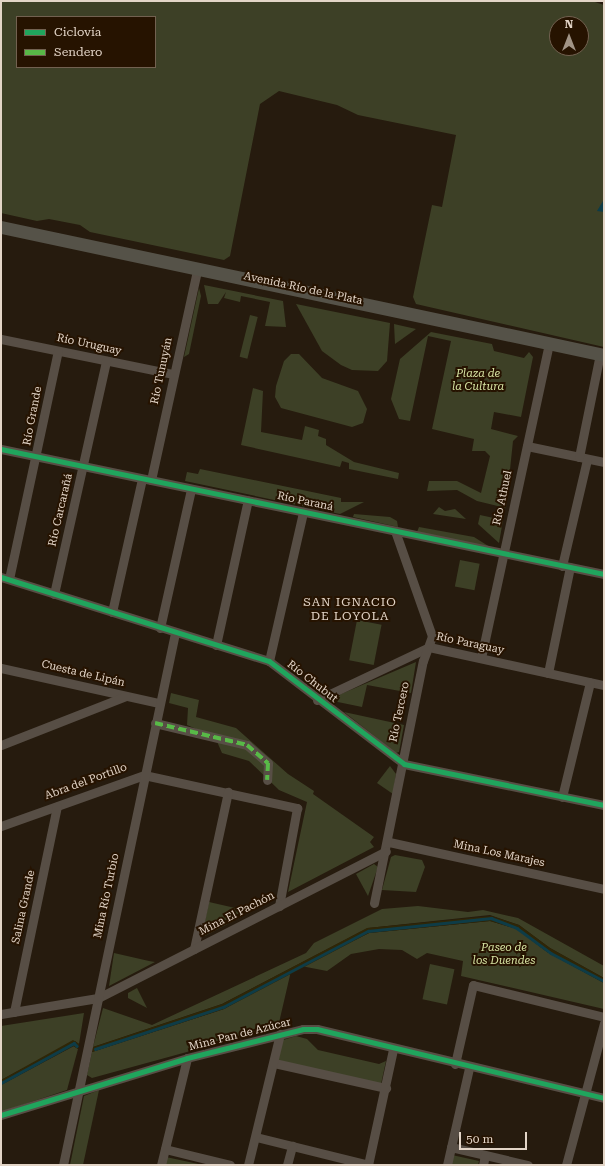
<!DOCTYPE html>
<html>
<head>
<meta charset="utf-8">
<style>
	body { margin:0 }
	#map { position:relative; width:605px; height:1166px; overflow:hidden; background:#261b0e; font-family:"Roboto Serif",serif }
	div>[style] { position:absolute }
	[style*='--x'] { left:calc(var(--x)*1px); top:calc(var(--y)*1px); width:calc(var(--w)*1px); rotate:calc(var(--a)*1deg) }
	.green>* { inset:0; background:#3d4026; transform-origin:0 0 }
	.sand>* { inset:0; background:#2f2607 }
	.water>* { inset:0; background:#0e3c47 }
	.stream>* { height:2.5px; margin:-1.25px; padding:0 1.25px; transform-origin:1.25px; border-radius:1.25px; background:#0e3c47 }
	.street>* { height:9px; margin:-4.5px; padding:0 4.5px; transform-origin:4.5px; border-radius:4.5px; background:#574e45 }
	.secondary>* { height:13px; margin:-6.5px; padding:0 6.5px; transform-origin:6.5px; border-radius:6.5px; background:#555248 }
	.quiet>* { height:4px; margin-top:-2px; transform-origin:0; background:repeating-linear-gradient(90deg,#58b947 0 8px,transparent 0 12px) }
	.cycleway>* { height:5px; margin:-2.5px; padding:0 2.5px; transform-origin:2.5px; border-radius:2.5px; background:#20a55d }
	span { translate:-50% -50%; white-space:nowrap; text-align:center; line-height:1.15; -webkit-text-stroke:4px #261300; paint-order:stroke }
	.street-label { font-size:11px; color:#e3d5c7 }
	.park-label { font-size:11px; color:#d6e3a2; font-style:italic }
	.neighbourhood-label { font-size:12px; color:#e3d5c7; letter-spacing:1px }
	.frame { position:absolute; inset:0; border:2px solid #e3d5c7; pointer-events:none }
	.legend { position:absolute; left:16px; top:16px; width:140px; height:52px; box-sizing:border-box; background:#261300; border:1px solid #726150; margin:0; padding:5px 7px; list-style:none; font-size:12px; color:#e3d5c7 }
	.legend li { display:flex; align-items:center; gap:8px; height:20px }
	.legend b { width:20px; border:1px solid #726150 }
	.north { position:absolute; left:549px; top:16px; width:40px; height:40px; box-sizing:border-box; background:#261300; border:1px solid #726150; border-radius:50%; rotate:0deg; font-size:11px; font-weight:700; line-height:16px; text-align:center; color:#e3d5c7 }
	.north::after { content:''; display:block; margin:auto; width:14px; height:18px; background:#a19486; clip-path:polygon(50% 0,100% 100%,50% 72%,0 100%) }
	.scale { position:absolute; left:459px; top:1132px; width:68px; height:18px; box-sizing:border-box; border:2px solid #e3d5c7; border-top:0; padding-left:5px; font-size:12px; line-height:14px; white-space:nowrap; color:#e3d5c7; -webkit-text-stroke:3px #261300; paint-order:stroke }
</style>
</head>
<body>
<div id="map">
	<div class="green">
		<div style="clip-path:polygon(evenodd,1px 1px,592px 1px,604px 5px,604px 347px,416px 304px,413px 297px,432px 205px,442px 207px,456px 135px,358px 115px,337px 105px,279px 91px,260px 104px,230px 256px,224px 260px,90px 232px,80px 225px,49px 219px,37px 221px,1px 213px,1px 1px,17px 17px,155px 17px,155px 67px,17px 67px,17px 17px,1px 1px,557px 24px,581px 24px,581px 48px,557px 48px,557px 24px)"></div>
		<div style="clip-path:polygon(204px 285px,283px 301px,286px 327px,265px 326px,270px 302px,241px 296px,240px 302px,224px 298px,226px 292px,218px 304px,208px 304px)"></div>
		<div style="clip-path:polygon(199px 288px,201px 296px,189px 354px,184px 357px)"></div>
		<div style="clip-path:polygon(296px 304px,390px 323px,387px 361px,378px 371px,352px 370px,341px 365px,322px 351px)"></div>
		<div style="left:250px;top:315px;width:8px;height:43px;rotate:14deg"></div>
		<div style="clip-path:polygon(394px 324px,416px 329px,395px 344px)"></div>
		<div style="clip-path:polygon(431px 332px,492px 344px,494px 351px,524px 358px,529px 352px,533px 357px,521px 417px,494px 412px,491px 429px,518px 436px,513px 441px,506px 508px,477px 501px,457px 490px,427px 491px,429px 481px,457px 481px,481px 493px,490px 456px,485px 451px,472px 451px,474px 439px,432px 429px,451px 341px,428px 336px,410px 421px,399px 419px,391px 399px,400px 359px)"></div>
		<div style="clip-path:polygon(291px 354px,299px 354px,322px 378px,358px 391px,367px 409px,363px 423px,352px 427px,281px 408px,275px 397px,276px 386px,284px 361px)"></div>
		<div style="clip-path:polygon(253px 388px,263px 391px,261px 432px,302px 440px,305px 426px,319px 430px,318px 436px,326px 439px,326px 445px,354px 462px,399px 473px,398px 479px,349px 469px,349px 463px,342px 461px,340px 467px,241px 445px)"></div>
		<div style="clip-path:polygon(200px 469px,341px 498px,341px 502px,364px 502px,340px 514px,185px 481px,187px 472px,198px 474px)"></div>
		<div style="clip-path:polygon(439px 507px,445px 511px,455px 509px,466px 519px,433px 514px)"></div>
		<div style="clip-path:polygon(354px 514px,390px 517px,397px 521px,398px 527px,353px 517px)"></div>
		<div style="clip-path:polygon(480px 515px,503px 520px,499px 543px,478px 524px)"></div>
		<div style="clip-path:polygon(419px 527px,474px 537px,493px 549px,417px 532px)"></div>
		<div style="left:460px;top:560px;width:20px;height:27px;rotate:11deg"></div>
		<div style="left:357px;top:620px;width:25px;height:41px;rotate:11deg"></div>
		<div style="clip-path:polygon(416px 662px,411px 693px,367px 685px,362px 707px,333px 701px,334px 697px)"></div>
		<div style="clip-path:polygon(171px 693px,199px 700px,196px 717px,236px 728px,288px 774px,314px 791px,313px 794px,374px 837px,370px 842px,374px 847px,288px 892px,307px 802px,279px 790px,249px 761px,222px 753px,215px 737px,187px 725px,188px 708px,169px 703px)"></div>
		<div style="clip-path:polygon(344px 712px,404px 725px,399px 752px,396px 753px)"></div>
		<div style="clip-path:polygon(390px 766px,396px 774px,393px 794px,377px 783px)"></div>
		<div style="clip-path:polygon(395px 855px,422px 860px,425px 867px,416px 892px,382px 890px,391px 857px)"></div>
		<div style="clip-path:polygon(374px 864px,378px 867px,368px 896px,356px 874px)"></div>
		<div style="clip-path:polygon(209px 902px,244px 910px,243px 916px,205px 936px,202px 934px)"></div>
		<div style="clip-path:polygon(418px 906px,468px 912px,483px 910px,518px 918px,604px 966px,604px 978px,550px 948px,519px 925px,490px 915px,368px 928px,222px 1004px,93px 1047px,103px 1008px,152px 1025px,306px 953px,314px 943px,382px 909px)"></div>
		<div style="clip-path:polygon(490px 921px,517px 929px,547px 952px,604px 983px,604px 1009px,461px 976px,463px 961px,427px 953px,417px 959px,402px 950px,379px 949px,351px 954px,327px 971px,301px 966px,369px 933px)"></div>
		<div style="clip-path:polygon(114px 953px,149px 961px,155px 962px,109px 986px)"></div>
		<div style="left:430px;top:964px;width:25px;height:36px;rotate:12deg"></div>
		<div style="clip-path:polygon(291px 971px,278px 1027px,92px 1078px,87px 1075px,92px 1052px,224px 1009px)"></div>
		<div style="clip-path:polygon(137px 988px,147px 1008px,128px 998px,128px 993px)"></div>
		<div style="clip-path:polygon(84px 1013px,79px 1044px,75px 1041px,1px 1080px,1px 1026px)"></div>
		<div style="clip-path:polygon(296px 1036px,307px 1039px,318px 1050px,379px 1064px,386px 1061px,381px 1084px,278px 1061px,283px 1040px)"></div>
		<div style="clip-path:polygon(74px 1046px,78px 1049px,67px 1090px,1px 1112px,1px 1085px)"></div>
		<div style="clip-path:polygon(99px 1090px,83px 1165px,70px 1165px,84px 1096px)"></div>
		<div style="clip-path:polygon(452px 1155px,479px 1161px,478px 1165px,450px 1165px)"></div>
		<div style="clip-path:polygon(166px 1157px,203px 1165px,164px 1165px)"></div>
	</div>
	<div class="sand">
		<div style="clip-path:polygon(491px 916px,519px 925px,550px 948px,604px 978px,604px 983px,547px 952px,517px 929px,490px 921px,369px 933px,224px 1009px,92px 1052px,93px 1047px,222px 1004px,367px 928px)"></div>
		<div style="clip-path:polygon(73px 1040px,79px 1044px,78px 1049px,73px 1046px,1px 1085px,1px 1080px)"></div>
	</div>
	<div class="water">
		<div style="clip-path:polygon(604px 181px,604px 212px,597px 211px,603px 201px)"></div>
	</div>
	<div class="stream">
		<div style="--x:95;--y:1049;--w:135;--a:-18.2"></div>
		<div style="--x:223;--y:1007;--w:164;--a:-27.7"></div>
		<div style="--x:368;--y:931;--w:124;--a:-6"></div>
		<div style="--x:491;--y:918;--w:28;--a:21"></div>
		<div style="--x:517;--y:928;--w:42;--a:36.3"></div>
		<div style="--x:551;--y:953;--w:60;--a:27.8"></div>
		<div style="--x:1;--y:1083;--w:83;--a:-28.7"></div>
		<div style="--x:74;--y:1043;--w:4;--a:45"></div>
	</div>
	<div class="street">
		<div style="--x:1;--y:339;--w:176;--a:11.5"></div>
		<div style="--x:527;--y:446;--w:79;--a:11.7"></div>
		<div style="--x:1;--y:449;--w:616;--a:11.71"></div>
		<div style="--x:579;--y:457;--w:105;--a:-78.5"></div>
		<div style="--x:151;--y:480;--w:218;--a:-77.6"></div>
		<div style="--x:562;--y:566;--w:110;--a:-76.8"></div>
		<div style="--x:1;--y:577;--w:281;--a:17.4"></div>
		<div style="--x:269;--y:661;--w:170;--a:37.3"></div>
		<div style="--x:404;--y:764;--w:204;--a:11.6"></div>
		<div style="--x:9;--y:579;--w:233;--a:-77.9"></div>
		<div style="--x:54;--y:594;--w:239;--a:-77.4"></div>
		<div style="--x:112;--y:612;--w:136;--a:-77.3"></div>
		<div style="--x:160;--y:628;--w:142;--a:-77.4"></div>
		<div style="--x:216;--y:645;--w:148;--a:-77.6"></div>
		<div style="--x:481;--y:658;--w:322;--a:-77.8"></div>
		<div style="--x:269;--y:661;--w:153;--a:-77.1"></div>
		<div style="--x:1;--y:668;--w:162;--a:12.5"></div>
		<div style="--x:548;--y:673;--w:108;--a:-78.3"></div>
		<div style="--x:317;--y:700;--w:124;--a:-25.3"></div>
		<div style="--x:429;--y:647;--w:179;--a:12.3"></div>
		<div style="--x:155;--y:723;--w:95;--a:13.4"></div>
		<div style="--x:247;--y:745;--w:28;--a:41"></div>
		<div style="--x:268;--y:763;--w:17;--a:93"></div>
		<div style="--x:1;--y:745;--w:134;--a:-21.4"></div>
		<div style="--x:562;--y:797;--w:118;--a:-76.3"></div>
		<div style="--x:1;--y:826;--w:152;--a:-19.6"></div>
		<div style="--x:144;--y:775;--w:157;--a:12.2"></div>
		<div style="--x:297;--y:808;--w:100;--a:100.4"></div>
		<div style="--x:389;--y:842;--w:220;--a:12.3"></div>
		<div style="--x:374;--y:903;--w:247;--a:-78.6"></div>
		<div style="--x:423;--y:661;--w:27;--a:-70"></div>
		<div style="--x:432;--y:636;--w:111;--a:-109.4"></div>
		<div style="--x:194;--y:949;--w:161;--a:-77.8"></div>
		<div style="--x:14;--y:1012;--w:210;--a:-78.2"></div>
		<div style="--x:1;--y:1014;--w:98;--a:-9.4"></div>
		<div style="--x:98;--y:998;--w:323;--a:-27"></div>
		<div style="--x:274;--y:1063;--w:115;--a:12.6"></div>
		<div style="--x:455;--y:1064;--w:81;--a:-77.2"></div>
		<div style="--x:473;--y:985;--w:135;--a:13.7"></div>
		<div style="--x:1;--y:1115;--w:195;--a:-17"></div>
		<div style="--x:187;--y:1058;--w:120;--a:-14"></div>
		<div style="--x:303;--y:1029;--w:14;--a:0"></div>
		<div style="--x:317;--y:1029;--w:295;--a:13.5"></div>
		<div style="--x:256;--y:1137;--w:116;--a:13.9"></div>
		<div style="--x:451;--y:1147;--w:79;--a:13.2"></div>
		<div style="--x:165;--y:1149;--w:67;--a:13.8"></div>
		<div style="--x:63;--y:1165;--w:544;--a:-78.11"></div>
		<div style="--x:161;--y:1165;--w:110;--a:-76.3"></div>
		<div style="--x:248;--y:1165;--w:135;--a:-76.3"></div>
		<div style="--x:287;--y:1165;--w:20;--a:-75"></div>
		<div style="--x:368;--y:1165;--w:119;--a:-77.8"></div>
		<div style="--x:447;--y:1165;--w:99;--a:-77.2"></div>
		<div style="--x:483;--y:1165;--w:10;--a:-79"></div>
		<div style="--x:566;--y:1165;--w:147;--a:-75"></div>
	</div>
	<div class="secondary">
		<div style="--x:1;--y:227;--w:616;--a:11.98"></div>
	</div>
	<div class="quiet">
		<div style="--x:155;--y:723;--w:95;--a:13.4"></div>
		<div style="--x:247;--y:745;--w:28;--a:41"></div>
		<div style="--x:268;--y:763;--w:17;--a:93"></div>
	</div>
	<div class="cycleway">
		<div style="--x:1;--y:449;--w:616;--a:11.71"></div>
		<div style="--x:1;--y:577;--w:281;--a:17.4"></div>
		<div style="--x:269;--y:661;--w:170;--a:37.3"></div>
		<div style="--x:404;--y:764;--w:204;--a:11.6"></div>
		<div style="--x:1;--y:1115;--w:195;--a:-17"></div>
		<div style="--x:187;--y:1058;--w:120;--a:-14"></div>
		<div style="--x:303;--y:1029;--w:14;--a:0"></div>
		<div style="--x:317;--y:1029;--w:295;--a:13.5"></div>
	</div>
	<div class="street-label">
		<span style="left:303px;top:289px;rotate:12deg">Avenida Río de la Plata</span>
		<span style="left:89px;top:345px;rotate:12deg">Río Uruguay</span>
		<span style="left:162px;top:371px;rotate:-78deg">Río Tunuyán</span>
		<span style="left:33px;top:416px;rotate:-79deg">Río Grande</span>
		<span style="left:503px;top:498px;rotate:-78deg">Río Athuel</span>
		<span style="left:305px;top:502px;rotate:12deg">Río Paraná</span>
		<span style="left:61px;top:510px;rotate:-77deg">Río Carcarañá</span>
		<span style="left:470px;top:644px;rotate:12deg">Río Paraguay</span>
		<span style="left:83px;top:674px;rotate:13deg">Cuesta de Lipán</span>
		<span style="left:312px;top:682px;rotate:38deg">Río Chubut</span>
		<span style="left:400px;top:712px;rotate:-78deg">Río Tercero</span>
		<span style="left:86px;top:782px;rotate:-20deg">Abra del Portillo</span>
		<span style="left:499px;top:854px;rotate:12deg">Mina Los Marajes</span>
		<span style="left:107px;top:896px;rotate:-78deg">Mina Río Turbio</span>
		<span style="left:24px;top:907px;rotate:-78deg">Salina Grande</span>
		<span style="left:237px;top:914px;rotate:-27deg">Mina El Pachón</span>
		<span style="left:240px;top:1035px;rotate:-14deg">Mina Pan de Azúcar</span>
	</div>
	<div class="park-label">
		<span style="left:478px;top:381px">Plaza de<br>la Cultura</span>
		<span style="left:504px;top:955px">Paseo de<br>los Duendes</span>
	</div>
	<div class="neighbourhood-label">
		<span style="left:350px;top:610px">SAN IGNACIO<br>DE LOYOLA</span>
	</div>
	<div class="frame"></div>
	<ul class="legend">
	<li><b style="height:5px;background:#20a55d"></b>Ciclovía</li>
	<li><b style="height:5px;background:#58b947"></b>Sendero</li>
	</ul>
	<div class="north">N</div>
	<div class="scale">50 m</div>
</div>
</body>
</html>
